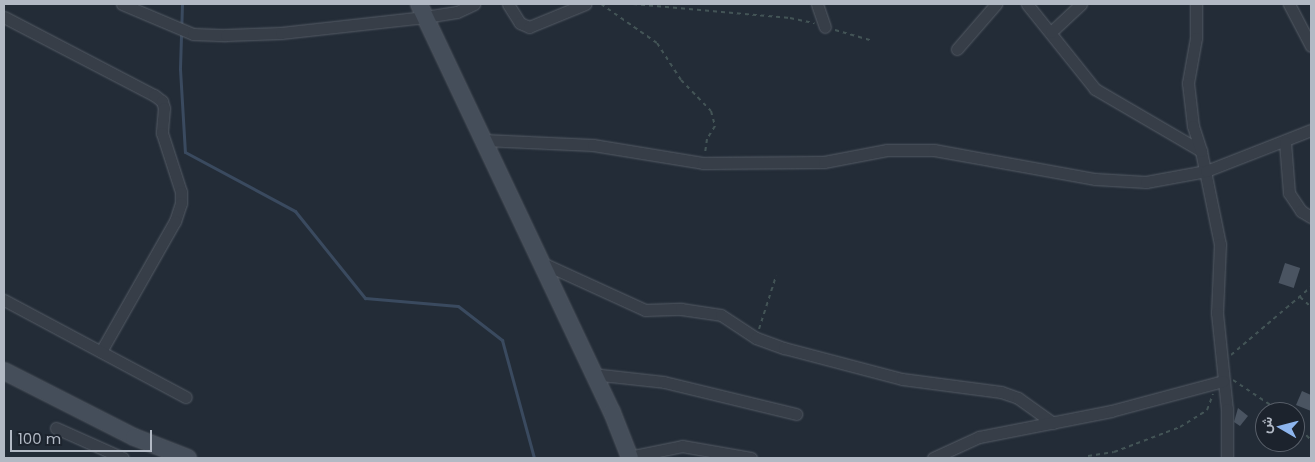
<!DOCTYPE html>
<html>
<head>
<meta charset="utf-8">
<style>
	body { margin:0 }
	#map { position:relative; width:1315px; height:462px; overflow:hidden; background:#232c37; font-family:Poppins,Vazirmatn,sans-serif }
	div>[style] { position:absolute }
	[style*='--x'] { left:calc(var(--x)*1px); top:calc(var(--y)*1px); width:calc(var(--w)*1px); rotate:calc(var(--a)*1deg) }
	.stream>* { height:3px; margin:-1.5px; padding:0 1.5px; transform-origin:1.5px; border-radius:1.5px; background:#3a4a5f }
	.building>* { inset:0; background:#4a5461; transform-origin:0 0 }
	.path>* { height:2px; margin-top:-1px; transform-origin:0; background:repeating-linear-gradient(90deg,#435456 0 4px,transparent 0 8px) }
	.roads { filter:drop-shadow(0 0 1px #555c66) drop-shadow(0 0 1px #555c66) }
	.street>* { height:11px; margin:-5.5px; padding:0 5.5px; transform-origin:5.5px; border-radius:5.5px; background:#373e48 }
	.secondary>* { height:16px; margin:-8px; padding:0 8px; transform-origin:8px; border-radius:8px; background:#454e5a }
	span { translate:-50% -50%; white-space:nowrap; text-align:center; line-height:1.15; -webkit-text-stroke:4.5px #1c232d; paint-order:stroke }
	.frame { position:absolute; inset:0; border:5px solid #b2b9c4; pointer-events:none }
	.north { position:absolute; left:1255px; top:402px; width:50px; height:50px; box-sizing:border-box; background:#1c232d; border:1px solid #585f69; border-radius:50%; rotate:278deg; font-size:14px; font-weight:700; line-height:20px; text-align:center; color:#b2b9c4 }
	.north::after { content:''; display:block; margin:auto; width:18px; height:22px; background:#8db5ed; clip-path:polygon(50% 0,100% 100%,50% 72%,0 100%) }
	.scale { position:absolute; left:10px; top:430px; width:142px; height:22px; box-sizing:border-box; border:2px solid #b2b9c4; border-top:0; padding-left:6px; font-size:15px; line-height:18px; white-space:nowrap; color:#b2b9c4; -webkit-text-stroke:4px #1c232d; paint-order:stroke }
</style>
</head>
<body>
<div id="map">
	<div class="stream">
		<div style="--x:182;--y:4;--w:65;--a:91.8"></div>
		<div style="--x:180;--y:69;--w:83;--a:86.6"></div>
		<div style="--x:185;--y:152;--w:125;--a:28.2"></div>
		<div style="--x:295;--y:211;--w:112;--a:51.2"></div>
		<div style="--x:365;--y:298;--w:93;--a:4.9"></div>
		<div style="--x:458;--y:306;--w:56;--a:37.7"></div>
		<div style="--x:502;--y:340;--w:122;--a:74.8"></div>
	</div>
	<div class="building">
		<div style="left:1285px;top:263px;width:16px;height:21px;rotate:18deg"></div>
		<div style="clip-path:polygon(1302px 391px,1311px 395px,1311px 411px,1296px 405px)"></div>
		<div style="clip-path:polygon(1238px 408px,1248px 416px,1240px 426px,1234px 422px)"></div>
	</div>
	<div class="path">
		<div style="--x:601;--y:4;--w:68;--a:34.9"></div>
		<div style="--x:657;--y:43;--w:44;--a:57"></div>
		<div style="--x:681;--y:80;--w:43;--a:45.9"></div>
		<div style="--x:711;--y:111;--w:16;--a:75"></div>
		<div style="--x:715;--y:126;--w:15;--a:122"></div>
		<div style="--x:707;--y:139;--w:15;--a:98"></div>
		<div style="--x:633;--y:4;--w:158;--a:5.1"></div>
		<div style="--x:790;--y:18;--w:25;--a:12"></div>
		<div style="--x:835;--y:30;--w:37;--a:16"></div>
		<div style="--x:1300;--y:297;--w:15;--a:42"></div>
		<div style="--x:759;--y:329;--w:56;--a:-72.2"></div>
		<div style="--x:1231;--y:355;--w:105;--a:-40.4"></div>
		<div style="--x:1233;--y:380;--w:58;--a:33.7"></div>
		<div style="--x:1295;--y:424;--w:23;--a:45"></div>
		<div style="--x:1088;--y:456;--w:26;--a:-9"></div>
		<div style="--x:1114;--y:452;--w:71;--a:-20.7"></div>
		<div style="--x:1180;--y:427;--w:32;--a:-32"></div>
		<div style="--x:1207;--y:410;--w:17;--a:-69"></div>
	</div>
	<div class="roads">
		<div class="street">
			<div style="--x:122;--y:4;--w:77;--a:22.9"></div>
			<div style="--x:193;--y:34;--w:33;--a:2"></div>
			<div style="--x:226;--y:35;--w:55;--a:-2.1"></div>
			<div style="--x:281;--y:33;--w:145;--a:-6.3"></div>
			<div style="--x:425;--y:17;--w:32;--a:-9"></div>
			<div style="--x:457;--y:12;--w:19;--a:-25"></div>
			<div style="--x:508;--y:4;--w:22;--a:58"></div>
			<div style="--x:520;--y:23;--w:10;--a:24"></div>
			<div style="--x:529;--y:27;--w:61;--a:-22.3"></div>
			<div style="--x:817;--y:4;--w:24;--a:71"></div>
			<div style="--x:1027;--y:4;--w:109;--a:51.3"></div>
			<div style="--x:1095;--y:89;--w:123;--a:30.3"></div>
			<div style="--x:1201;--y:151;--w:95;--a:78.5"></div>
			<div style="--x:1220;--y:244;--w:69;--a:92.5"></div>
			<div style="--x:1217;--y:313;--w:97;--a:84.1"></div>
			<div style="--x:1227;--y:409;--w:49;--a:90"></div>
			<div style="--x:1196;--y:4;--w:34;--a:90"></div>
			<div style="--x:1196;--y:38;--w:46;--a:100.1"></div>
			<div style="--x:1188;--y:83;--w:43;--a:83.4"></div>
			<div style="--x:1193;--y:126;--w:26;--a:72"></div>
			<div style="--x:1289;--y:4;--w:47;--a:62.4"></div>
			<div style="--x:4;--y:17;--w:169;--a:27.5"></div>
			<div style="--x:154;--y:95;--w:10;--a:37"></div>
			<div style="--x:162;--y:101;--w:7;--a:74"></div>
			<div style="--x:164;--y:108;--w:25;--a:95"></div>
			<div style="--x:162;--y:133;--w:62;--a:72.1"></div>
			<div style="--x:181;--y:192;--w:11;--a:90"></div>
			<div style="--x:181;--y:203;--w:19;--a:108"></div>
			<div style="--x:175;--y:221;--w:150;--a:119.6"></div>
			<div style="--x:1051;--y:32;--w:41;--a:-43"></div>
			<div style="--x:957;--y:49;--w:60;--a:-49.1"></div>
			<div style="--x:484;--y:140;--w:109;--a:2.6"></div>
			<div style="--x:593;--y:145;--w:111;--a:9.3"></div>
			<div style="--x:703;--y:163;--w:121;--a:-0.5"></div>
			<div style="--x:824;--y:162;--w:64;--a:-10.8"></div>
			<div style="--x:887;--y:150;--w:47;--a:0"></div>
			<div style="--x:934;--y:150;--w:164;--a:10.2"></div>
			<div style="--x:1095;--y:179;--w:51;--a:3.4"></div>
			<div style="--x:1146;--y:182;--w:61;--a:-10.4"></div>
			<div style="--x:1206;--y:171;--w:113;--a:-21.3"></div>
			<div style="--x:1285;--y:142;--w:51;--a:85.5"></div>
			<div style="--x:1289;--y:193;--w:22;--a:56"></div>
			<div style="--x:1301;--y:211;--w:12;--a:31"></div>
			<div style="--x:540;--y:262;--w:115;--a:24.6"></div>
			<div style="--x:645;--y:310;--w:36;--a:-2"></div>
			<div style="--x:681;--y:309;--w:40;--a:8.5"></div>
			<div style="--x:721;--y:315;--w:42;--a:33.3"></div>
			<div style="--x:756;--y:338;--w:30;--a:20"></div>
			<div style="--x:784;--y:348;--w:122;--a:14.7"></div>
			<div style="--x:902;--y:379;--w:100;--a:7.5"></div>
			<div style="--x:1001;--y:392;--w:18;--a:19"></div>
			<div style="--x:1018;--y:398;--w:43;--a:35.5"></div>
			<div style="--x:4;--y:300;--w:206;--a:28.1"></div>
			<div style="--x:592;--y:374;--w:72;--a:6.3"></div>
			<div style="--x:664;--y:382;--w:136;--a:13.6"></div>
			<div style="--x:56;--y:428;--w:73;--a:24.1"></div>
			<div style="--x:629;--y:457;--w:54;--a:-11.7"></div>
			<div style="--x:682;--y:446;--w:70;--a:9.9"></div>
			<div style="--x:933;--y:458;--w:51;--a:-24.5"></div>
			<div style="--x:979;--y:437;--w:135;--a:-11.1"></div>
			<div style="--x:1111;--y:411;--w:116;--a:-15"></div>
		</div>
		<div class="secondary">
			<div style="--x:419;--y:4;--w:451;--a:64.7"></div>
			<div style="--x:612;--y:412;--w:49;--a:68.6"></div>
			<div style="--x:4;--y:371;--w:146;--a:26.9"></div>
			<div style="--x:134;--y:437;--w:58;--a:21.3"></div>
		</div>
	</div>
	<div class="frame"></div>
	<div class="north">ش</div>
	<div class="scale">100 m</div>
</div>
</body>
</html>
